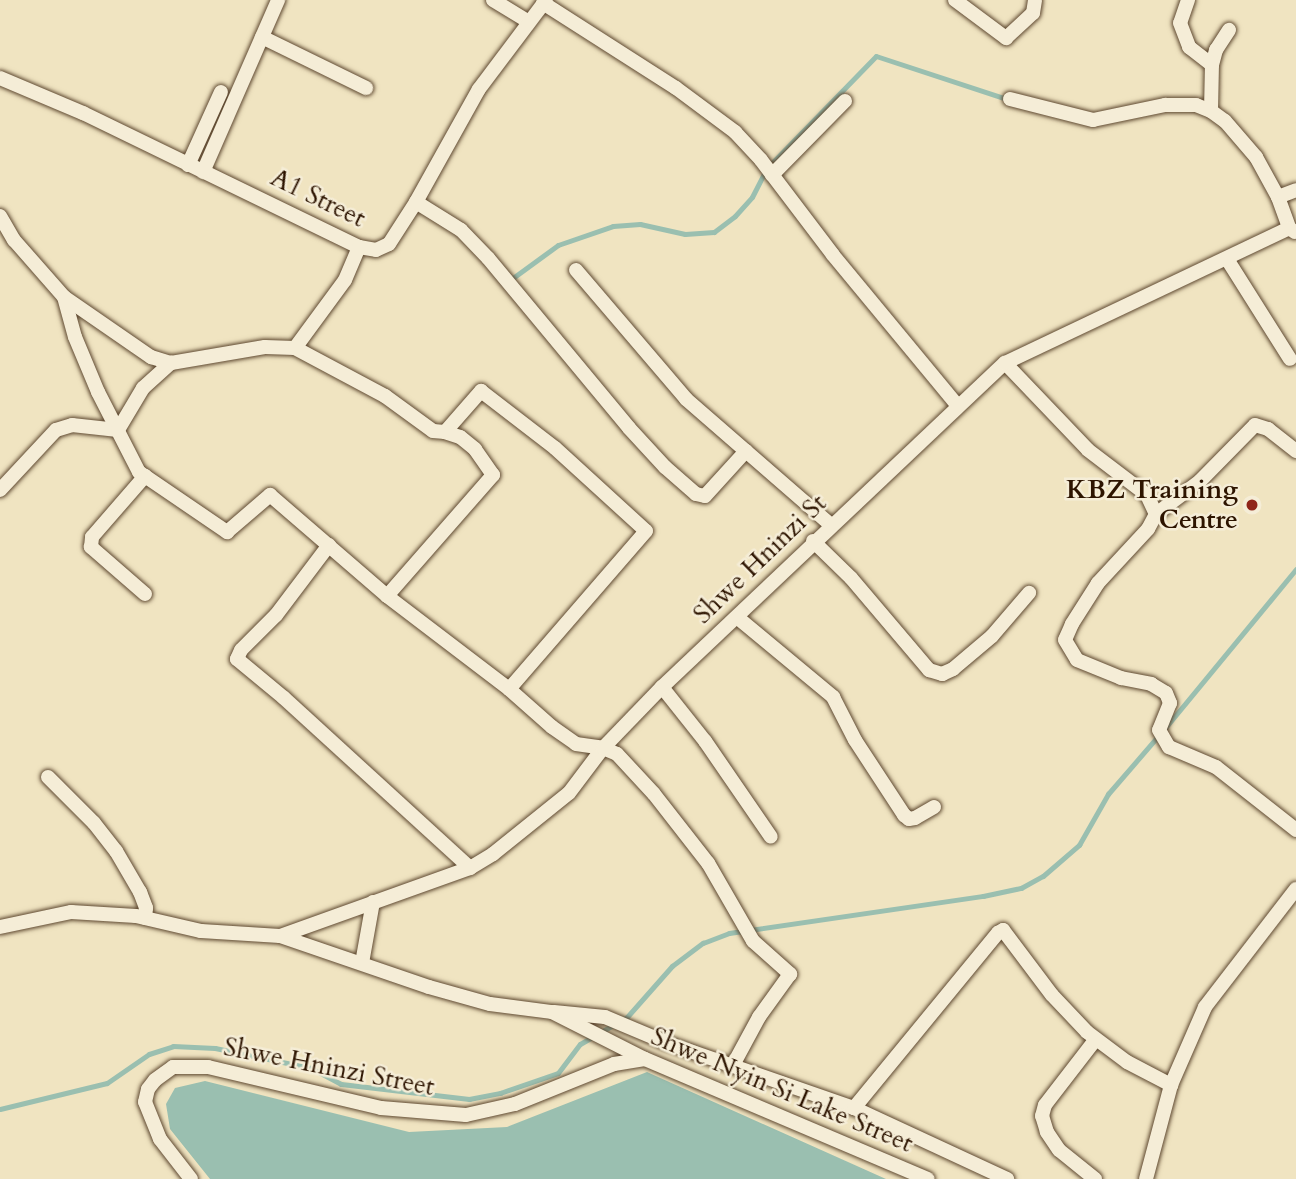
<!DOCTYPE html>
<html>
<head>
<meta charset="utf-8">
<style>
	body { margin:0 }
	#map { position:relative; width:1296px; height:1179px; overflow:hidden; background:#f0e4c1; font-family:Cardo,serif }
	div>[style] { position:absolute }
	[style*='--x'] { left:calc(var(--x)*1px); top:calc(var(--y)*1px); width:calc(var(--w)*1px); rotate:calc(var(--a)*1deg) }
	.water>* { inset:0; background:#9abfb0 }
	.stream>* { height:5px; margin:-2.5px; padding:0 2.5px; transform-origin:2.5px; border-radius:2.5px; background:#9abfb0 }
	.roads { filter:drop-shadow(0 0 2px #5e4830) drop-shadow(0 0 2px #5e4830) }
	.minor>* { height:14px; margin:-7px; padding:0 7px; transform-origin:7px; border-radius:7px; background:#f5edd7 }
	.dots>* { width:19px; height:19px; translate:-50% -50%; box-sizing:border-box; border:4px solid #f5edd7; border-radius:50% }
	span { translate:-50% -50%; white-space:nowrap; text-align:center; line-height:1.15; -webkit-text-stroke:5px #f5edd7; paint-order:stroke }
	.street-label { font-size:26px; color:#2d1400 }
	.poi-label { font-size:26px; color:#2d1400; font-weight:700 }
	.right { translate:-100% -50%; text-align:right }
</style>
</head>
<body>
<div id="map">
	<div class="water">
		<div style="clip-path:polygon(647px 1072px,886px 1179px,210px 1179px,170px 1129px,166px 1104px,175px 1088px,205px 1081px,409px 1132px,507px 1127px)"></div>
	</div>
	<div class="stream">
		<div style="--x:510;--y:280;--w:59;--a:-36.1"></div>
		<div style="--x:558;--y:245;--w:58;--a:-19.1"></div>
		<div style="--x:613;--y:226;--w:27;--a:-4"></div>
		<div style="--x:640;--y:224;--w:46;--a:12.5"></div>
		<div style="--x:685;--y:234;--w:29;--a:-4"></div>
		<div style="--x:714;--y:232;--w:26;--a:-37"></div>
		<div style="--x:735;--y:216;--w:25;--a:-48"></div>
		<div style="--x:752;--y:197;--w:33;--a:-63"></div>
		<div style="--x:767;--y:168;--w:156;--a:-45.8"></div>
		<div style="--x:876;--y:56;--w:138;--a:18.2"></div>
		<div style="--x:1165;--y:728;--w:206;--a:-50.5"></div>
		<div style="--x:0;--y:1109;--w:110;--a:-13.7"></div>
		<div style="--x:107;--y:1083;--w:51;--a:-34.6"></div>
		<div style="--x:149;--y:1054;--w:25;--a:-18"></div>
		<div style="--x:173;--y:1046;--w:42;--a:2.7"></div>
		<div style="--x:215;--y:1048;--w:98;--a:11.8"></div>
		<div style="--x:311;--y:1068;--w:34;--a:28"></div>
		<div style="--x:341;--y:1084;--w:129;--a:6.7"></div>
		<div style="--x:469;--y:1099;--w:32;--a:-11"></div>
		<div style="--x:500;--y:1093;--w:61;--a:-19"></div>
		<div style="--x:558;--y:1073;--w:36;--a:-53"></div>
		<div style="--x:580;--y:1044;--w:54;--a:-29.9"></div>
		<div style="--x:627;--y:1017;--w:68;--a:-48.6"></div>
		<div style="--x:672;--y:966;--w:39;--a:-37"></div>
		<div style="--x:703;--y:943;--w:28;--a:-21"></div>
		<div style="--x:729;--y:933;--w:257;--a:-8.3"></div>
		<div style="--x:983;--y:896;--w:39;--a:-12"></div>
		<div style="--x:1021;--y:888;--w:25;--a:-29"></div>
		<div style="--x:1043;--y:876;--w:48;--a:-40.7"></div>
		<div style="--x:1079;--y:845;--w:59;--a:-60.4"></div>
		<div style="--x:1108;--y:794;--w:78;--a:-49.2"></div>
	</div>
	<div class="roads">
		<div class="minor">
			<div style="--x:493;--y:0;--w:42;--a:31.4"></div>
			<div style="--x:955;--y:0;--w:64;--a:36.7"></div>
			<div style="--x:1006;--y:38;--w:37;--a:-43"></div>
			<div style="--x:1033;--y:13;--w:13;--a:-81"></div>
			<div style="--x:1188;--y:0;--w:24;--a:109"></div>
			<div style="--x:1180;--y:23;--w:26;--a:69"></div>
			<div style="--x:1189;--y:47;--w:29;--a:38"></div>
			<div style="--x:543;--y:3;--w:158;--a:32.6"></div>
			<div style="--x:676;--y:88;--w:74;--a:36.7"></div>
			<div style="--x:735;--y:132;--w:38;--a:47"></div>
			<div style="--x:761;--y:160;--w:119;--a:52.8"></div>
			<div style="--x:833;--y:255;--w:195;--a:50.4"></div>
			<div style="--x:262;--y:37;--w:116;--a:26.1"></div>
			<div style="--x:0;--y:78;--w:90;--a:22.9"></div>
			<div style="--x:83;--y:113;--w:307;--a:25.9"></div>
			<div style="--x:359;--y:247;--w:17;--a:10"></div>
			<div style="--x:376;--y:250;--w:14;--a:-25"></div>
			<div style="--x:389;--y:244;--w:50;--a:-57.3"></div>
			<div style="--x:416;--y:202;--w:129;--a:-60.9"></div>
			<div style="--x:479;--y:89;--w:111;--a:-53"></div>
			<div style="--x:1010;--y:99;--w:86;--a:14.2"></div>
			<div style="--x:1093;--y:120;--w:74;--a:-11.8"></div>
			<div style="--x:1165;--y:105;--w:31;--a:0"></div>
			<div style="--x:1196;--y:105;--w:16;--a:22"></div>
			<div style="--x:1211;--y:111;--w:17;--a:36"></div>
			<div style="--x:1225;--y:121;--w:48;--a:49.3"></div>
			<div style="--x:1256;--y:157;--w:46;--a:61.2"></div>
			<div style="--x:1278;--y:197;--w:33;--a:70"></div>
			<div style="--x:1289;--y:228;--w:7;--a:34"></div>
			<div style="--x:1211;--y:111;--w:46;--a:-88.8"></div>
			<div style="--x:1212;--y:65;--w:16;--a:-75"></div>
			<div style="--x:1216;--y:50;--w:24;--a:-57"></div>
			<div style="--x:188;--y:165;--w:80;--a:-65.7"></div>
			<div style="--x:203;--y:172;--w:188;--a:-66.4"></div>
			<div style="--x:772;--y:175;--w:104;--a:-45.4"></div>
			<div style="--x:1278;--y:197;--w:19;--a:-21"></div>
			<div style="--x:416;--y:202;--w:53;--a:31.9"></div>
			<div style="--x:461;--y:230;--w:39;--a:46"></div>
			<div style="--x:488;--y:258;--w:221;--a:50.3"></div>
			<div style="--x:629;--y:428;--w:53;--a:47.3"></div>
			<div style="--x:665;--y:467;--w:41;--a:41.1"></div>
			<div style="--x:696;--y:494;--w:9;--a:13"></div>
			<div style="--x:705;--y:496;--w:61;--a:-47.7"></div>
			<div style="--x:0;--y:216;--w:28;--a:60"></div>
			<div style="--x:14;--y:240;--w:76;--a:48.7"></div>
			<div style="--x:64;--y:297;--w:41;--a:74.6"></div>
			<div style="--x:75;--y:337;--w:60;--a:67.3"></div>
			<div style="--x:98;--y:392;--w:90;--a:62.9"></div>
			<div style="--x:139;--y:472;--w:107;--a:34.3"></div>
			<div style="--x:227;--y:532;--w:57;--a:-40.7"></div>
			<div style="--x:270;--y:495;--w:155;--a:40.8"></div>
			<div style="--x:387;--y:596;--w:153;--a:37.3"></div>
			<div style="--x:509;--y:689;--w:57;--a:41.5"></div>
			<div style="--x:552;--y:727;--w:29;--a:35"></div>
			<div style="--x:576;--y:744;--w:27;--a:8"></div>
			<div style="--x:603;--y:748;--w:15;--a:23"></div>
			<div style="--x:617;--y:754;--w:54;--a:47.2"></div>
			<div style="--x:654;--y:794;--w:88;--a:52"></div>
			<div style="--x:708;--y:863;--w:90;--a:60"></div>
			<div style="--x:753;--y:941;--w:50;--a:41.7"></div>
			<div style="--x:790;--y:974;--w:53;--a:125.8"></div>
			<div style="--x:759;--y:1017;--w:55;--a:118.4"></div>
			<div style="--x:1227;--y:259;--w:118;--a:57.8"></div>
			<div style="--x:576;--y:270;--w:170;--a:49.5"></div>
			<div style="--x:686;--y:399;--w:192;--a:41"></div>
			<div style="--x:64;--y:297;--w:106;--a:34.6"></div>
			<div style="--x:151;--y:357;--w:21;--a:17"></div>
			<div style="--x:171;--y:363;--w:95;--a:-9.7"></div>
			<div style="--x:265;--y:347;--w:30;--a:2"></div>
			<div style="--x:295;--y:348;--w:102;--a:28.1"></div>
			<div style="--x:385;--y:396;--w:59;--a:36.1"></div>
			<div style="--x:433;--y:431;--w:12;--a:5"></div>
			<div style="--x:445;--y:432;--w:55;--a:-48.7"></div>
			<div style="--x:481;--y:391;--w:93;--a:37.6"></div>
			<div style="--x:555;--y:448;--w:123;--a:42.4"></div>
			<div style="--x:646;--y:531;--w:209;--a:130.9"></div>
			<div style="--x:295;--y:348;--w:84;--a:-53.7"></div>
			<div style="--x:345;--y:280;--w:36;--a:-67"></div>
			<div style="--x:1005;--y:363;--w:120;--a:46.3"></div>
			<div style="--x:1088;--y:450;--w:74;--a:37.3"></div>
			<div style="--x:1147;--y:495;--w:21;--a:65"></div>
			<div style="--x:1156;--y:514;--w:17;--a:118"></div>
			<div style="--x:1148;--y:529;--w:74;--a:132.8"></div>
			<div style="--x:1098;--y:583;--w:49;--a:122.4"></div>
			<div style="--x:1072;--y:624;--w:17;--a:114"></div>
			<div style="--x:1065;--y:640;--w:23;--a:59"></div>
			<div style="--x:1077;--y:660;--w:48;--a:22.2"></div>
			<div style="--x:1121;--y:678;--w:31;--a:11"></div>
			<div style="--x:1151;--y:684;--w:17;--a:31"></div>
			<div style="--x:1166;--y:693;--w:11;--a:68"></div>
			<div style="--x:1170;--y:703;--w:29;--a:112"></div>
			<div style="--x:1159;--y:730;--w:20;--a:60"></div>
			<div style="--x:1169;--y:747;--w:51;--a:23.1"></div>
			<div style="--x:1216;--y:767;--w:102;--a:38.2"></div>
			<div style="--x:0;--y:490;--w:82;--a:-47"></div>
			<div style="--x:56;--y:430;--w:17;--a:-17"></div>
			<div style="--x:72;--y:425;--w:46;--a:6.2"></div>
			<div style="--x:118;--y:430;--w:49;--a:-59.2"></div>
			<div style="--x:143;--y:388;--w:38;--a:-42"></div>
			<div style="--x:1156;--y:514;--w:55;--a:-36.9"></div>
			<div style="--x:1200;--y:481;--w:78;--a:-45.5"></div>
			<div style="--x:1255;--y:425;--w:14;--a:17"></div>
			<div style="--x:1268;--y:429;--w:36;--a:38"></div>
			<div style="--x:813;--y:541;--w:53;--a:44.2"></div>
			<div style="--x:851;--y:578;--w:121;--a:49.7"></div>
			<div style="--x:929;--y:670;--w:14;--a:17"></div>
			<div style="--x:942;--y:674;--w:12;--a:-24"></div>
			<div style="--x:953;--y:669;--w:51;--a:-40.2"></div>
			<div style="--x:992;--y:636;--w:57;--a:-49.3"></div>
			<div style="--x:329;--y:545;--w:88;--a:127.1"></div>
			<div style="--x:276;--y:615;--w:49;--a:135"></div>
			<div style="--x:241;--y:650;--w:10;--a:114"></div>
			<div style="--x:237;--y:659;--w:61;--a:39.7"></div>
			<div style="--x:284;--y:698;--w:252;--a:42.4"></div>
			<div style="--x:145;--y:594;--w:72;--a:-139"></div>
			<div style="--x:91;--y:547;--w:10;--a:-84"></div>
			<div style="--x:92;--y:537;--w:81;--a:-49"></div>
			<div style="--x:387;--y:596;--w:161;--a:-48.8"></div>
			<div style="--x:493;--y:475;--w:32;--a:-125"></div>
			<div style="--x:475;--y:449;--w:19;--a:-141"></div>
			<div style="--x:460;--y:437;--w:16;--a:-162"></div>
			<div style="--x:738;--y:618;--w:124;--a:39.7"></div>
			<div style="--x:833;--y:697;--w:48;--a:62.9"></div>
			<div style="--x:855;--y:740;--w:90;--a:56.8"></div>
			<div style="--x:904;--y:815;--w:6;--a:39"></div>
			<div style="--x:909;--y:819;--w:6;--a:-9"></div>
			<div style="--x:915;--y:818;--w:22;--a:-30"></div>
			<div style="--x:662;--y:687;--w:69;--a:51.5"></div>
			<div style="--x:705;--y:741;--w:116;--a:55.5"></div>
			<div style="--x:48;--y:777;--w:65;--a:45"></div>
			<div style="--x:94;--y:823;--w:36;--a:52"></div>
			<div style="--x:116;--y:851;--w:48;--a:59.7"></div>
			<div style="--x:140;--y:892;--w:17;--a:69"></div>
			<div style="--x:146;--y:908;--w:10;--a:96"></div>
			<div style="--x:0;--y:927;--w:73;--a:-11.9"></div>
			<div style="--x:71;--y:912;--w:65;--a:3.5"></div>
			<div style="--x:136;--y:916;--w:67;--a:13"></div>
			<div style="--x:201;--y:931;--w:79;--a:3.6"></div>
			<div style="--x:280;--y:936;--w:157;--a:18.9"></div>
			<div style="--x:429;--y:987;--w:63;--a:15.6"></div>
			<div style="--x:490;--y:1004;--w:63;--a:7.4"></div>
			<div style="--x:552;--y:1012;--w:104;--a:26.8"></div>
			<div style="--x:645;--y:1059;--w:307;--a:23"></div>
			<div style="--x:280;--y:936;--w:202;--a:-19.7"></div>
			<div style="--x:470;--y:868;--w:27;--a:-31"></div>
			<div style="--x:493;--y:854;--w:97;--a:-38.8"></div>
			<div style="--x:569;--y:793;--w:56;--a:-52.9"></div>
			<div style="--x:603;--y:748;--w:85;--a:-46"></div>
			<div style="--x:662;--y:687;--w:472;--a:-43.4"></div>
			<div style="--x:1005;--y:363;--w:314;--a:-25.4"></div>
			<div style="--x:362;--y:963;--w:62;--a:-79.8"></div>
			<div style="--x:554;--y:1012;--w:51;--a:5.6"></div>
			<div style="--x:605;--y:1017;--w:67;--a:22.8"></div>
			<div style="--x:667;--y:1043;--w:198;--a:19.2"></div>
			<div style="--x:854;--y:1108;--w:169;--a:24.9"></div>
			<div style="--x:854;--y:1108;--w:227;--a:-50.6"></div>
			<div style="--x:998;--y:933;--w:6;--a:-31"></div>
			<div style="--x:1003;--y:930;--w:81;--a:53"></div>
			<div style="--x:1052;--y:995;--w:51;--a:46.6"></div>
			<div style="--x:1087;--y:1032;--w:50;--a:36.9"></div>
			<div style="--x:1127;--y:1062;--w:50;--a:27.6"></div>
			<div style="--x:191;--y:1179;--w:51;--a:-127.8"></div>
			<div style="--x:160;--y:1139;--w:40;--a:-112"></div>
			<div style="--x:145;--y:1102;--w:13;--a:-77"></div>
			<div style="--x:148;--y:1089;--w:11;--a:-52"></div>
			<div style="--x:155;--y:1080;--w:22;--a:-36"></div>
			<div style="--x:173;--y:1067;--w:35;--a:0"></div>
			<div style="--x:208;--y:1067;--w:178;--a:13.3"></div>
			<div style="--x:381;--y:1108;--w:85;--a:4.7"></div>
			<div style="--x:466;--y:1115;--w:50;--a:-12.7"></div>
			<div style="--x:515;--y:1104;--w:107;--a:-22"></div>
			<div style="--x:614;--y:1064;--w:31;--a:-9"></div>
			<div style="--x:1095;--y:1179;--w:46;--a:-141.1"></div>
			<div style="--x:1059;--y:1150;--w:22;--a:-124"></div>
			<div style="--x:1047;--y:1132;--w:17;--a:-107"></div>
			<div style="--x:1042;--y:1116;--w:11;--a:-75"></div>
			<div style="--x:1045;--y:1105;--w:83;--a:-52.3"></div>
			<div style="--x:1146;--y:1179;--w:97;--a:-75.1"></div>
			<div style="--x:1171;--y:1085;--w:85;--a:-66.4"></div>
			<div style="--x:1205;--y:1007;--w:149;--a:-52.4"></div>
		</div>
	</div>
	<div class="dots">
		<div style="left:1252px;top:505px;background:#8f2418"></div>
	</div>
	<div class="street-label">
		<span style="left:318px;top:198px;rotate:26deg">A1 Street</span>
		<span style="left:760px;top:559px;rotate:-44deg">Shwe Hninzi St</span>
		<span style="left:329px;top:1067px;rotate:11deg">Shwe Hninzi Street</span>
		<span style="left:782px;top:1090px;rotate:23deg">Shwe Nyin Si Lake Street</span>
	</div>
	<div class="poi-label">
		<span class="right" style="left:1238px;top:505px">KBZ Training<br>Centre</span>
	</div>
</div>
</body>
</html>
